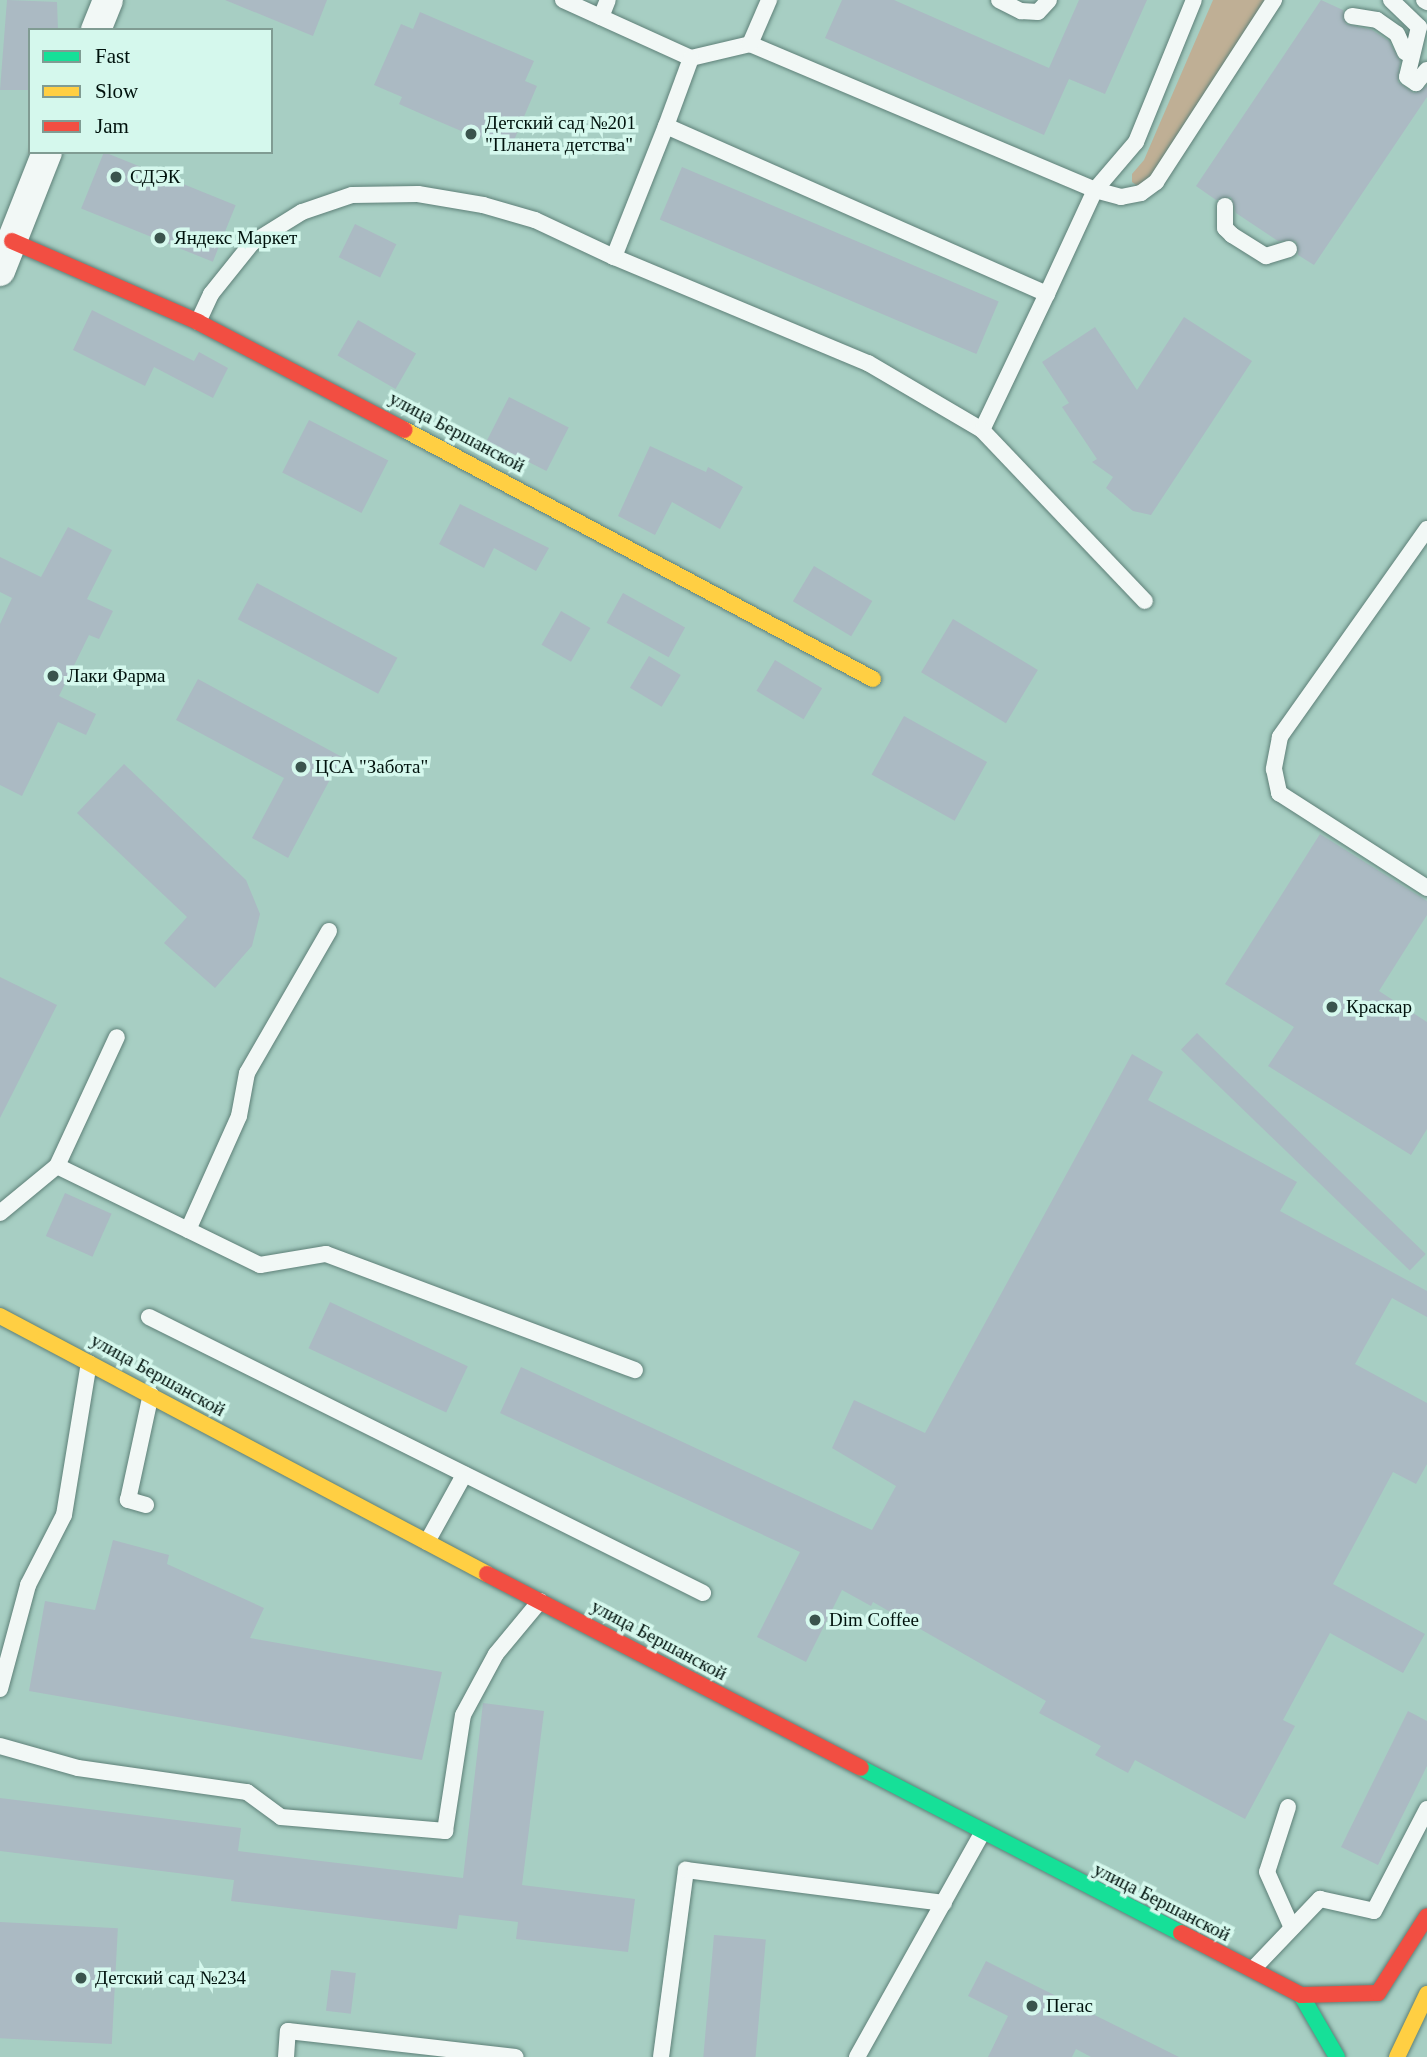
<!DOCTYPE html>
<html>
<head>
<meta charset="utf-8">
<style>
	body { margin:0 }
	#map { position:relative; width:1427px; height:2057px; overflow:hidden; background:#a7cec3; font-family:"Times New Roman",serif }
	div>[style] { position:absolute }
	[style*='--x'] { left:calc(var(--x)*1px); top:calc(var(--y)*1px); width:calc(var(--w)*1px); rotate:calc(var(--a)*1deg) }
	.green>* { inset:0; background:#bfaf95 }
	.building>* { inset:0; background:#abbac3; transform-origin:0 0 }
	.roads { filter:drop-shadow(0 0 2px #5e8078) drop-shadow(0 0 2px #5e8078) }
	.lane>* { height:16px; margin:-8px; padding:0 8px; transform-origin:8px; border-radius:8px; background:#f2f8f6 }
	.street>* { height:30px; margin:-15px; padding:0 15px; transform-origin:15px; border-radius:15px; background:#f2f8f6 }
	.fast>* { height:16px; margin:-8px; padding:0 8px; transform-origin:8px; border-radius:8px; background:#16e098 }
	.slow>* { height:16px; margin:-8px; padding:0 8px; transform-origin:8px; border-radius:8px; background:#ffcf43 }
	.jam>* { height:16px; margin:-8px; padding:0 8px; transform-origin:8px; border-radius:8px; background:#f24e42 }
	.dots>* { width:19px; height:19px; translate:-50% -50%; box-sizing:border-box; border:4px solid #d5f8ed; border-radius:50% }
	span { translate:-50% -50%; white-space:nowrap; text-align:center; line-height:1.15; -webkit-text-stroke:7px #d5f8ed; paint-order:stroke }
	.poi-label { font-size:19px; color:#00120d }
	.left { translate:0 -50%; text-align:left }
	.street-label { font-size:19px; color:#00120d }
	.legend { position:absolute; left:28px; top:28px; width:245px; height:126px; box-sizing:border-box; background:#d5f8ed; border:2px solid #809c93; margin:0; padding:9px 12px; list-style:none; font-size:21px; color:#00120d }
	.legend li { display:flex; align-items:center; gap:14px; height:35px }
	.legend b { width:35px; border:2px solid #809c93 }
</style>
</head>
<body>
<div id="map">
	<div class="green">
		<div style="clip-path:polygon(1213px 0,1265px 0,1153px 177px,1139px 187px,1132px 182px,1132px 174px,1144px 160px)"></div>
	</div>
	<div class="building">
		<div style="clip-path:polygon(7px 0,57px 2px,58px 30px,30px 30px,30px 90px,0 90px)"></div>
		<div style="clip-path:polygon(225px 0,327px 0,313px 36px)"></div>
		<div style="clip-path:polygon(842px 0,894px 0,1049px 68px,1079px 0,1147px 0,1105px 94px,1069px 79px,1044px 135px,825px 38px)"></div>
		<div style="clip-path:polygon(1321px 0,1343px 10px,1346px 24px,1372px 30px,1389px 41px,1400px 61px,1398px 82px,1414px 93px,1427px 86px,1427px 97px,1314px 265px,1298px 255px,1296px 241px,1278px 241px,1236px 213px,1231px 197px,1216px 200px,1196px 186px)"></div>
		<div style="clip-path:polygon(420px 12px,534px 61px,525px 81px,537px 86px,512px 145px,483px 133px,480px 139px,433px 119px,399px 104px,402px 97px,374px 85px,401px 24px,413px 29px)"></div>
		<div style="left:104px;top:152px;width:142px;height:61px;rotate:22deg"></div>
		<div style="left:682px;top:167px;width:344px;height:57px;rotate:23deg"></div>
		<div style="left:355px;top:224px;width:46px;height:37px;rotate:26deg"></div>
		<div style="clip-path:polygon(92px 310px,194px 361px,199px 352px,228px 368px,213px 398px,154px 367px,145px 386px,73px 350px)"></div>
		<div style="clip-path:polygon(1184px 317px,1252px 361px,1151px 515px,1133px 511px,1106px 488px,1113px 477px,1092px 462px,1097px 459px,1062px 407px,1069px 403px,1042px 362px,1095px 327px,1137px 390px)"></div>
		<div style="left:358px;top:320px;width:67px;height:41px;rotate:30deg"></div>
		<div style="left:509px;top:397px;width:67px;height:49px;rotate:27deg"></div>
		<div style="left:309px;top:420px;width:89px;height:59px;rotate:27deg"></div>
		<div style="clip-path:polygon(650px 446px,706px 472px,708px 467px,743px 487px,720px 529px,672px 502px,655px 535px,618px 516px)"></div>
		<div style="clip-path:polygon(460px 504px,549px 548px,536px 571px,494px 548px,484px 568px,439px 544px)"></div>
		<div style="clip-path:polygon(68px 527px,112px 550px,87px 599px,113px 611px,99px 639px,89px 635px,59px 696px,96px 714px,86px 735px,58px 722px,22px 796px,0 785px,0 624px,12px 598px,0 592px,0 557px,41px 577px)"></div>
		<div style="left:814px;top:566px;width:68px;height:41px;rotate:31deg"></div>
		<div style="left:257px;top:583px;width:159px;height:41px;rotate:28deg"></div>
		<div style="left:623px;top:593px;width:71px;height:34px;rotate:29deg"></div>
		<div style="left:561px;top:611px;width:34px;height:39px;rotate:30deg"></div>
		<div style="left:953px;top:619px;width:99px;height:62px;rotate:31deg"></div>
		<div style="left:649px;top:656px;width:37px;height:37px;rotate:31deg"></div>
		<div style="left:775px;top:660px;width:55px;height:36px;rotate:31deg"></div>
		<div style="clip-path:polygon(198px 679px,342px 757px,288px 858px,252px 838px,284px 778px,176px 720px)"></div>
		<div style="left:904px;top:716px;width:95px;height:67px;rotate:29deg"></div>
		<div style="clip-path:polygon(124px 764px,246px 880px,260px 914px,252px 946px,215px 988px,164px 943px,187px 917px,77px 813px)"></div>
		<div style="clip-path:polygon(1320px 834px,1427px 901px,1427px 915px,1379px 991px,1427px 1022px,1427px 1129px,1411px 1155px,1268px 1066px,1294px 1027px,1225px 984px)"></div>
		<div style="clip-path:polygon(0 977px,57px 1005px,0 1118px)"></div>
		<div style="left:1197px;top:1033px;width:318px;height:23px;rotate:44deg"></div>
		<div style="clip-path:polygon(1132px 1054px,1163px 1072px,1148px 1100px,1297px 1182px,1280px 1211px,1427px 1291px,1427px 1317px,1392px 1298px,1355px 1364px,1427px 1403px,1427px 1464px,1416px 1484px,1393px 1472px,1333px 1584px,1425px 1634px,1403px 1673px,1330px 1633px,1283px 1720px,1295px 1726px,1245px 1819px,1135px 1760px,1128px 1773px,1095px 1755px,1101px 1746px,1039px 1713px,1046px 1701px,873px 1602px,871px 1606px,842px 1590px,806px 1662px,757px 1637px,800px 1552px,500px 1413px,521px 1367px,872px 1530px,896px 1486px,832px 1448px,854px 1400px,925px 1433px)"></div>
		<div style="left:65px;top:1193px;width:51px;height:47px;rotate:24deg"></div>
		<div style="left:330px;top:1302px;width:152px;height:51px;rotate:25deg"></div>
		<div style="clip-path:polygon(113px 1540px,169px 1555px,167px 1564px,264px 1608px,250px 1638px,442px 1672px,422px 1760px,29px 1691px,45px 1601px,95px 1610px)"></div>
		<div style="clip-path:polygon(483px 1703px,544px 1711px,522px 1885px,635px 1899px,628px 1952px,516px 1939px,518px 1922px,459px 1915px,457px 1929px,231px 1901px,234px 1880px,0 1851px,0 1798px,241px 1828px,238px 1851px,463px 1878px)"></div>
		<div style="clip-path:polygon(1408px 1711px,1427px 1721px,1427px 1766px,1378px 1865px,1341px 1847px)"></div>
		<div style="left:0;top:1922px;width:118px;height:116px;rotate:3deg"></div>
		<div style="left:714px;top:1935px;width:52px;height:123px;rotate:5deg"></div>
		<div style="clip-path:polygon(986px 1961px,1179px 2057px,1091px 2057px,1076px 2049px,1072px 2057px,988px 2057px,1008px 2016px,968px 1996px)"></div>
		<div style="left:331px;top:1970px;width:25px;height:41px;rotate:7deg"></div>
	</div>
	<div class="roads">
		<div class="lane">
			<div style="--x:563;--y:0;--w:141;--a:24.4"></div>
			<div style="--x:691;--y:58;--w:61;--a:-13.3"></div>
			<div style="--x:750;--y:44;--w:375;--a:22.9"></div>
			<div style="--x:1095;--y:190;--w:115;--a:114.8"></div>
			<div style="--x:999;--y:0;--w:25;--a:27"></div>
			<div style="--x:1021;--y:11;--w:17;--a:3"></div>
			<div style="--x:1038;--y:12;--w:16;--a:-47"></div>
			<div style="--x:1391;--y:0;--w:39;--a:44"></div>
			<div style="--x:1419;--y:27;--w:51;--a:103.5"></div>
			<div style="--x:1407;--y:77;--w:11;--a:34"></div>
			<div style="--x:1416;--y:83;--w:17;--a:-50"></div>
			<div style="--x:1424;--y:0;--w:4;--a:34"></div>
			<div style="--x:1352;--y:16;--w:25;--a:9"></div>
			<div style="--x:1377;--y:20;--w:24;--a:35"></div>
			<div style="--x:1397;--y:34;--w:20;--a:66"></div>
			<div style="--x:601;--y:17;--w:18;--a:-68"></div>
			<div style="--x:750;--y:44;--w:48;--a:-66.6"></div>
			<div style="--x:666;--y:126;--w:141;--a:111.7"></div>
			<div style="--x:614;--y:257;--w:275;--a:22.7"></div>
			<div style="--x:868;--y:363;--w:132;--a:30.4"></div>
			<div style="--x:982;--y:430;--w:151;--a:-64.5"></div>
			<div style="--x:1047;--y:294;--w:416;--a:-156.2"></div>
			<div style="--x:666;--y:126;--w:72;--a:-69.8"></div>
			<div style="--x:1095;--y:190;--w:27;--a:15"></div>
			<div style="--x:1121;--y:197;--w:20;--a:-11"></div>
			<div style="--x:1141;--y:193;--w:19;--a:-36"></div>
			<div style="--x:1156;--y:182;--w:217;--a:-57"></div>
			<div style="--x:1095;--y:190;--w:63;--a:-49.5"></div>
			<div style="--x:1136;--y:142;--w:153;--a:-67.8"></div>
			<div style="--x:1225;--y:206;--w:22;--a:90"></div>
			<div style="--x:1225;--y:228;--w:10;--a:45"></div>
			<div style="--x:1232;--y:235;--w:40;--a:32"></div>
			<div style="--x:1266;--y:256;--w:24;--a:-17"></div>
			<div style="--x:198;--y:322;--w:31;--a:-65"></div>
			<div style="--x:211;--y:294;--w:65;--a:-51.2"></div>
			<div style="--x:252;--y:243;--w:59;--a:-31.8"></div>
			<div style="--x:302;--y:212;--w:53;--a:-18.8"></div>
			<div style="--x:352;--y:195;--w:66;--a:-0.9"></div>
			<div style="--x:418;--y:194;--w:66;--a:9.6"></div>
			<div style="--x:483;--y:205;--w:54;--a:16.1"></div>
			<div style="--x:535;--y:220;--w:87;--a:25.1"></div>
			<div style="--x:982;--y:430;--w:236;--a:46.4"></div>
			<div style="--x:1427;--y:529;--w:255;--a:125.3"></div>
			<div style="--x:1280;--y:737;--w:33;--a:101"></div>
			<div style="--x:1274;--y:769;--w:25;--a:78"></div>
			<div style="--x:1279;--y:793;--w:176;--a:32.7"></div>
			<div style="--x:57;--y:1166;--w:142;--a:-65.1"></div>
			<div style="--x:0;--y:1213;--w:74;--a:-39.5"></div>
			<div style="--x:57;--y:1166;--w:226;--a:26"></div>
			<div style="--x:260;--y:1265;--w:67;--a:-9.5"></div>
			<div style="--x:326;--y:1254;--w:330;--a:20.6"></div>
			<div style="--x:188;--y:1230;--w:125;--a:-65.9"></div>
			<div style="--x:239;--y:1116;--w:44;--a:-79.5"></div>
			<div style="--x:247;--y:1073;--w:164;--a:-60"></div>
			<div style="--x:149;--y:1317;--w:619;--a:26.48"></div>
			<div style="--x:146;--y:1505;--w:19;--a:-164"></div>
			<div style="--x:128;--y:1500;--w:108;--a:-77.8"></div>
			<div style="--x:427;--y:1542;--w:77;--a:-61.1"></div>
			<div style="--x:0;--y:1689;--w:108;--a:-74.9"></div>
			<div style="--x:28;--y:1585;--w:79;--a:-62.8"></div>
			<div style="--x:64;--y:1515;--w:154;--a:-80.7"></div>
			<div style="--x:0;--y:1746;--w:81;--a:15.8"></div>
			<div style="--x:78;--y:1768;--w:171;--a:8.1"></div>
			<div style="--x:247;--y:1792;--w:42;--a:36.3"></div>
			<div style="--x:281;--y:1817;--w:165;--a:4.9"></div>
			<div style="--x:445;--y:1831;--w:117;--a:-81.2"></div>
			<div style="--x:463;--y:1715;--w:69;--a:-61.6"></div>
			<div style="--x:496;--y:1654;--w:69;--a:-50.3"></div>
			<div style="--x:1288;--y:1807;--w:68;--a:107.9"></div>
			<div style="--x:1267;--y:1872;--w:61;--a:65.9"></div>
			<div style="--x:1253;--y:1969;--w:97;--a:-46.3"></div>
			<div style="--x:1320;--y:1899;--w:55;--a:12.5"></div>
			<div style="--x:1374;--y:1911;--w:115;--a:-62.5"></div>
			<div style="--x:286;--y:2057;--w:26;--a:-86"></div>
			<div style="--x:288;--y:2031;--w:229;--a:6.5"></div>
			<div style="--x:661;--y:2057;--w:189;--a:-82.4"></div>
			<div style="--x:686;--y:1870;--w:260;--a:7.3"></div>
			<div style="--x:857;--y:2057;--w:257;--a:-60.8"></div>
		</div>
		<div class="street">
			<div style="--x:96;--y:30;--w:32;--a:-68"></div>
			<div style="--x:0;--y:271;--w:128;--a:-68.4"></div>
		</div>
		<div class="fast">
			<div style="--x:861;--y:1768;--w:360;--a:27.3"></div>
			<div style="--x:1301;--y:1995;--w:72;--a:59.9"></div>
		</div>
		<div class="slow">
			<div style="--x:405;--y:430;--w:530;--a:28.02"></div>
			<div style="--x:0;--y:1316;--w:551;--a:27.91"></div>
			<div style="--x:1397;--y:2057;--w:70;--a:-64.5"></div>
		</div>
		<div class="jam">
			<div style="--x:12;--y:241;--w:203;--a:23.5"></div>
			<div style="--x:198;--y:322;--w:233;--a:27.6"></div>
			<div style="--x:487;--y:1574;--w:421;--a:27.4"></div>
			<div style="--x:1181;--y:1933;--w:135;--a:27.3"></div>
			<div style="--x:1301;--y:1995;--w:77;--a:-1.5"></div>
			<div style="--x:1378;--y:1993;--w:91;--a:-57.5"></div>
		</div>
	</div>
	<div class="dots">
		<div style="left:471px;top:134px;background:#3a544d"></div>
		<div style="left:116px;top:177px;background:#3a544d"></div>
		<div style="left:160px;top:238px;background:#3a544d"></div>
		<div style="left:53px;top:676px;background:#3a544d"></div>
		<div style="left:301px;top:767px;background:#3a544d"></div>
		<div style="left:1332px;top:1007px;background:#3a544d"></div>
		<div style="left:815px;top:1620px;background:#3a544d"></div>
		<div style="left:81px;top:1978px;background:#3a544d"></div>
		<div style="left:1032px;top:2006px;background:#3a544d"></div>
	</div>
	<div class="poi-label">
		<span class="left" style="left:485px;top:134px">Детский сад №201<br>"Планета детства"</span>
		<span class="left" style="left:130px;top:177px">СДЭК</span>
		<span class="left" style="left:174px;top:238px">Яндекс Маркет</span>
		<span class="left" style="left:67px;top:676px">Лаки Фарма</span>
		<span class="left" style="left:315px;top:767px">ЦСА "Забота"</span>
		<span class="left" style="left:1346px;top:1007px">Краскар</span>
		<span class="left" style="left:829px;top:1620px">Dim Coffee</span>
		<span class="left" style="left:95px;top:1978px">Детский сад №234</span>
		<span class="left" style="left:1046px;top:2006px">Пегас</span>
	</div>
	<div class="street-label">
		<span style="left:457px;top:432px;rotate:28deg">улица Бершанской</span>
		<span style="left:158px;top:1375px;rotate:29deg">улица Бершанской</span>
		<span style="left:659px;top:1640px;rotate:28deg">улица Бершанской</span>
		<span style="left:1162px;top:1902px;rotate:27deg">улица Бершанской</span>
	</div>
	<ul class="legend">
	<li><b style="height:9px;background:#16e098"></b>Fast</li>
	<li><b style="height:9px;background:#ffcf43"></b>Slow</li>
	<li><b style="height:9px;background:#f24e42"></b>Jam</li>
	</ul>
</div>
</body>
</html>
